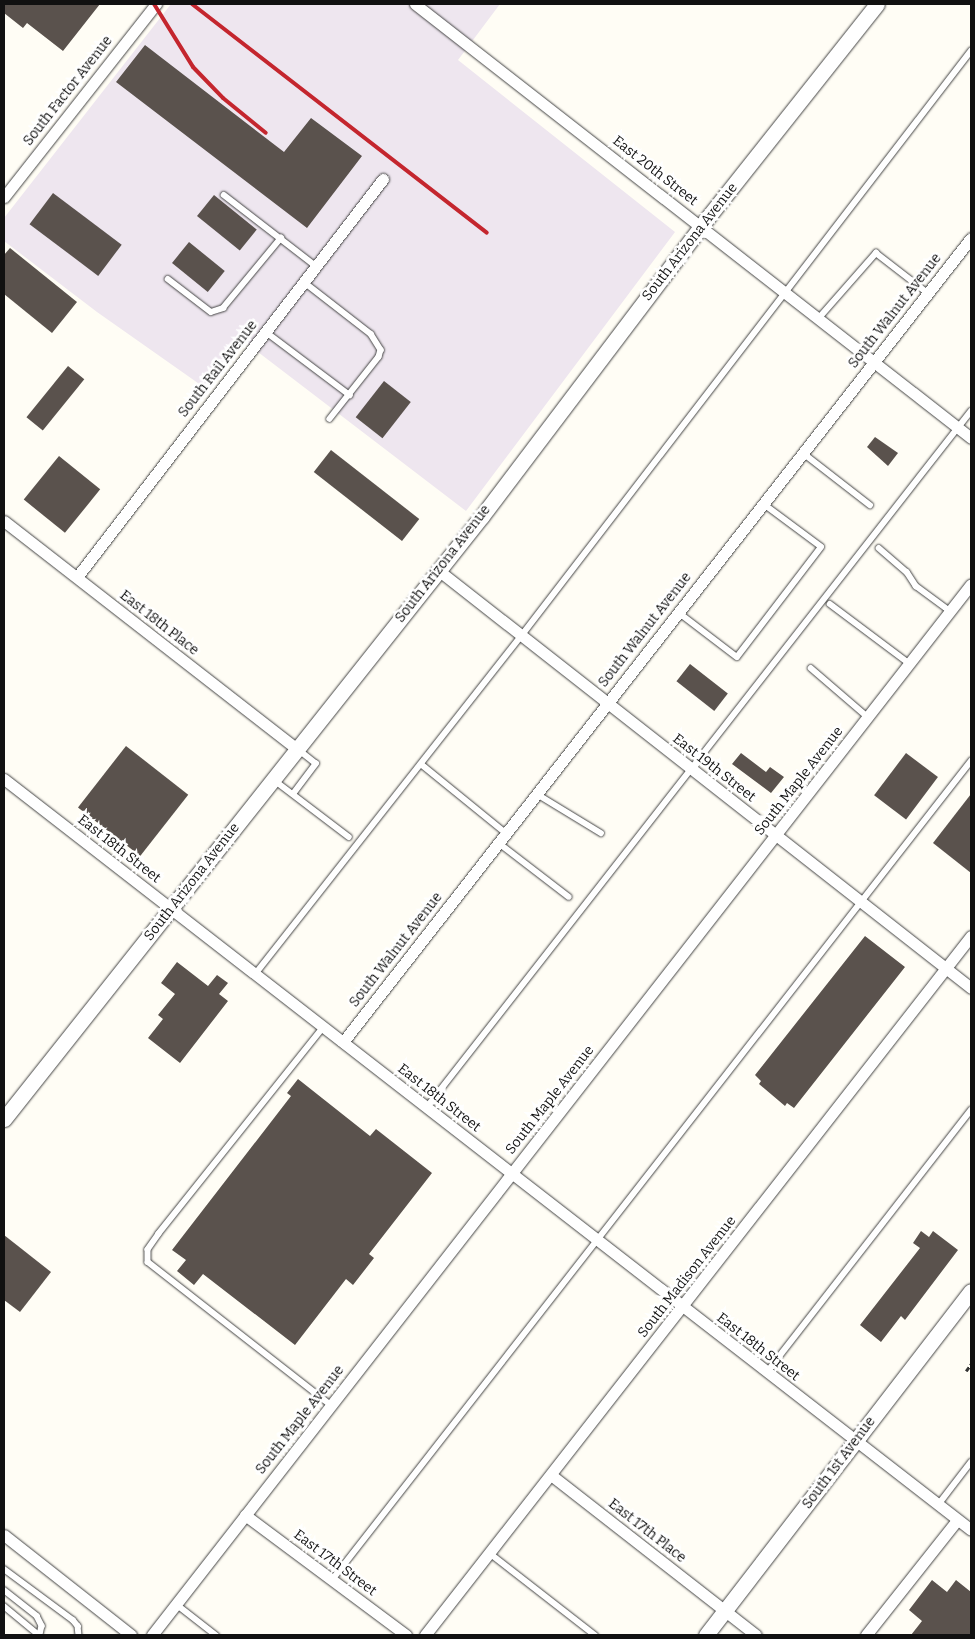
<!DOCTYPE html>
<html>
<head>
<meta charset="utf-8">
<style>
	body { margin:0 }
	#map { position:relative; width:975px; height:1639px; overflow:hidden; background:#fffdf5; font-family:Bitter,serif }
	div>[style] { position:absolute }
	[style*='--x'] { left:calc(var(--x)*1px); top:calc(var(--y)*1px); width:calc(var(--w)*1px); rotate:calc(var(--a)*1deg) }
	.industrial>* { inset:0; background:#eee6ef }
	.building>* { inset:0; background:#5a524d; transform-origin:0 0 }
	.path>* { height:2.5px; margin-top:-1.25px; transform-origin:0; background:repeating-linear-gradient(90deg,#333 0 5px,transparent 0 7.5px) }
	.roads { filter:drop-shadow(0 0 1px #444) drop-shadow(0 0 1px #444) }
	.service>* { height:5.5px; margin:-2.75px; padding:0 2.75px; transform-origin:2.75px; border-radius:2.75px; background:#fff }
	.minor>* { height:11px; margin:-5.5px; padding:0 5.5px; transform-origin:5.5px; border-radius:5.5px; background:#fff }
	.tertiary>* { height:15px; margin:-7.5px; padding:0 7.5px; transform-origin:7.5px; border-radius:7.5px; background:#fff }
	.rail>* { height:4px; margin:-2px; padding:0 2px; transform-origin:2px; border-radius:2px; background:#c4262e }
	span { translate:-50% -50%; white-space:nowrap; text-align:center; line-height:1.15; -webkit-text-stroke:5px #fff; paint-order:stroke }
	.street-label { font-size:14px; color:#111 }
	.frame { position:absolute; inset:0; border:5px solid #111; pointer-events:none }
</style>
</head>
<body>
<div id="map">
	<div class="industrial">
		<div style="clip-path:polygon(171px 4px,500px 4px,458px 60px,675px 232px,466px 511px,241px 339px,205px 388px,97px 312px,4px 241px,4px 218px)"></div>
	</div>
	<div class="building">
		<div style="clip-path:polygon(4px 4px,100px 4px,63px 51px,27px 23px,23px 28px,4px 13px)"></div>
		<div style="clip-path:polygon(145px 45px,284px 152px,311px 118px,362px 156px,307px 228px,116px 82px)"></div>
		<div style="left:53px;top:193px;width:86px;height:39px;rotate:37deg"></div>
		<div style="left:214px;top:195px;width:55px;height:27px;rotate:39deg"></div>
		<div style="left:189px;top:242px;width:46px;height:27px;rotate:39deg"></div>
		<div style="clip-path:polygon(10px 248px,77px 302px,52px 333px,4px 294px,4px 255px)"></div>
		<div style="left:68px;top:366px;width:21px;height:66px;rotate:39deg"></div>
		<div style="left:384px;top:381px;width:34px;height:46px;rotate:38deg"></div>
		<div style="clip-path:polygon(875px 437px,898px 453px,888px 466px,867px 447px)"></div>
		<div style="left:331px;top:450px;width:112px;height:28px;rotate:38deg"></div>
		<div style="left:59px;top:456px;width:53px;height:56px;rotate:39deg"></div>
		<div style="left:690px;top:664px;width:48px;height:22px;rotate:38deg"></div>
		<div style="left:126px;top:746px;width:79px;height:78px;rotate:38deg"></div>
		<div style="clip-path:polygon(741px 753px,766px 772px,770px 767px,784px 777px,771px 793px,732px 764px)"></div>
		<div style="left:906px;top:753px;width:40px;height:53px;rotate:37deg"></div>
		<div style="clip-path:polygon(971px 794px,971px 873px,933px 843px)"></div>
		<div style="clip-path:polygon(865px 936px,905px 967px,794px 1108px,787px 1103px,785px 1106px,759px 1084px,761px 1081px,755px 1075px)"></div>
		<div style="clip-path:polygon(177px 962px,208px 986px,217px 975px,228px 983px,219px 994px,228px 1001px,180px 1063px,148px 1038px,163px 1019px,158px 1015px,175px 994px,161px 983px)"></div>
		<div style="clip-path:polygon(298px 1079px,370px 1136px,376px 1129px,432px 1173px,369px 1254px,374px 1258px,353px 1285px,346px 1279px,295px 1345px,203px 1274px,194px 1285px,177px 1271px,186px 1260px,172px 1250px,291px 1096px,287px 1093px)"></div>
		<div style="clip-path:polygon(921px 1231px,929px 1237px,933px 1231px,958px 1250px,905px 1320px,901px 1316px,881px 1342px,860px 1325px,920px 1248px,913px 1243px)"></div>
		<div style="clip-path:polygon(4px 1235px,51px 1272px,20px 1312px,4px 1300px)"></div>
		<div style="clip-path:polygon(932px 1580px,947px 1592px,956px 1580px,971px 1592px,971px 1635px,911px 1635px,922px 1621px,909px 1610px)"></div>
	</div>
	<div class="path">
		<div style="--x:966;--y:1371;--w:9;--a:-54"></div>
	</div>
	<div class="roads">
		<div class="service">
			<div style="--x:224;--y:195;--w:116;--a:37.7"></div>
			<div style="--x:168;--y:279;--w:54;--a:37.5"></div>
			<div style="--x:211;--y:312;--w:13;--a:-18"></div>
			<div style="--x:223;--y:308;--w:91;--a:-50.4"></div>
			<div style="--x:304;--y:282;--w:85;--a:37.8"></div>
			<div style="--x:371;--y:334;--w:19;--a:58"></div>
			<div style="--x:381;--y:350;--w:7;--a:106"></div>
			<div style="--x:379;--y:357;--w:79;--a:128.3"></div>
			<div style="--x:818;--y:319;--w:88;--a:-48.7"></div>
			<div style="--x:876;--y:253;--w:66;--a:37.6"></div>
			<div style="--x:266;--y:332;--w:105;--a:36.9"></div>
			<div style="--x:803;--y:453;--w:85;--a:37.8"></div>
			<div style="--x:879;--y:548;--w:37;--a:41"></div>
			<div style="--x:907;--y:572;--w:17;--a:57"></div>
			<div style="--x:916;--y:586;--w:42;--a:36.3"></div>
			<div style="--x:830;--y:604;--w:99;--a:36.8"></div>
			<div style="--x:678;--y:612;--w:74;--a:37.3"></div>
			<div style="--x:737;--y:657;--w:138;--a:-52.6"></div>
			<div style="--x:821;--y:547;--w:72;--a:-143.4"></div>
			<div style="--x:811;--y:668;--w:75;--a:40.7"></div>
			<div style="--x:421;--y:764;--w:109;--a:39.1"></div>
			<div style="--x:274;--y:780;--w:94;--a:37.2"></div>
			<div style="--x:293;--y:794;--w:38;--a:-53"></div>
			<div style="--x:316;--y:764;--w:24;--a:-142"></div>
			<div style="--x:537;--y:794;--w:75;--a:31.4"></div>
			<div style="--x:499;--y:843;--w:88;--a:37.6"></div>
			<div style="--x:256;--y:973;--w:430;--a:-51.8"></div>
			<div style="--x:522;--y:635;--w:737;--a:-52.45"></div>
			<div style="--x:324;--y:1027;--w:265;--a:128.6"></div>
			<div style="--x:159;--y:1234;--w:19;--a:125"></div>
			<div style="--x:148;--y:1250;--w:12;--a:90"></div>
			<div style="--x:148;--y:1262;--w:232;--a:38"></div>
			<div style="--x:427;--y:1107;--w:883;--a:-51.99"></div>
			<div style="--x:767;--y:1372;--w:332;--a:-52.1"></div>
			<div style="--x:938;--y:1505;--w:54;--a:-52.5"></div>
			<div style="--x:491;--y:1554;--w:132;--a:37.9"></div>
			<div style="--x:4;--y:1569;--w:86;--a:36.5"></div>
			<div style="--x:73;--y:1620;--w:8;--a:50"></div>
			<div style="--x:78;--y:1626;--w:9;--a:84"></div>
			<div style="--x:332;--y:1580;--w:1039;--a:-52.04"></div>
			<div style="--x:4;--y:1590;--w:42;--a:38.2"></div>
			<div style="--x:37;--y:1616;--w:11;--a:63"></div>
			<div style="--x:42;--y:1626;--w:9;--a:103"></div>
			<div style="--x:176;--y:1604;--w:51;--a:37.8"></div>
			<div style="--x:4;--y:1606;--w:45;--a:39.6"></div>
		</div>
		<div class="minor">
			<div style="--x:415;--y:4;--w:705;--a:37.97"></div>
			<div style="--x:4;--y:197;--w:246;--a:-51.8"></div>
			<div style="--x:4;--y:521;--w:370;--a:37.9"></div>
			<div style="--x:438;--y:570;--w:677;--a:38.1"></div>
			<div style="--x:77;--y:577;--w:502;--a:-52.45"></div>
			<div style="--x:4;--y:779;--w:1224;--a:37.83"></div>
			<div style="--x:343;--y:1042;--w:1020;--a:-52.01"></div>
			<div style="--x:551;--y:1475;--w:260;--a:38"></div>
			<div style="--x:245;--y:1515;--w:201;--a:36.7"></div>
			<div style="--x:4;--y:1535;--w:162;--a:38.2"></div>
			<div style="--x:152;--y:1635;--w:1332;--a:-52.07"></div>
			<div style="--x:425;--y:1635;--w:887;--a:-52.01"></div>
			<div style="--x:866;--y:1635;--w:147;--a:-51.6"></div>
		</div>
		<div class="tertiary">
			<div style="--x:4;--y:1119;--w:769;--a:-51.6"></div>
			<div style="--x:482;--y:516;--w:363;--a:-52.9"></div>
			<div style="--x:701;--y:226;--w:283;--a:-51.6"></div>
			<div style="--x:706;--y:1635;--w:434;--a:-52.4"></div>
		</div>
	</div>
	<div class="rail">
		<div style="--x:154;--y:4;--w:74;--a:58.2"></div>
		<div style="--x:193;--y:67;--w:43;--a:45.9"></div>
		<div style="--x:223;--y:98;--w:55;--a:39.1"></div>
		<div style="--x:192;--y:4;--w:373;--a:37.8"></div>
	</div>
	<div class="street-label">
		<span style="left:68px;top:91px;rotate:-52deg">South Factor Avenue</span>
		<span style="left:655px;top:171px;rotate:38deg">East 20th Street</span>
		<span style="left:690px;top:242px;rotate:-52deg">South Arizona Avenue</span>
		<span style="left:895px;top:311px;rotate:-52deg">South Walnut Avenue</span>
		<span style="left:218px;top:369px;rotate:-52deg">South Rail Avenue</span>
		<span style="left:443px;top:564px;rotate:-52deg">South Arizona Avenue</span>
		<span style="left:159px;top:623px;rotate:38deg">East 18th Place</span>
		<span style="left:645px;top:630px;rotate:-52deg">South Walnut Avenue</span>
		<span style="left:714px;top:768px;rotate:38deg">East 19th Street</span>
		<span style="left:799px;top:781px;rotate:-52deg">South Maple Avenue</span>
		<span style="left:119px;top:849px;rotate:38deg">East 18th Street</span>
		<span style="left:192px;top:882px;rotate:-52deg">South Arizona Avenue</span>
		<span style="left:396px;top:950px;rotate:-52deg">South Walnut Avenue</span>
		<span style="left:439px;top:1098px;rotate:38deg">East 18th Street</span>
		<span style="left:550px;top:1100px;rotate:-52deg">South Maple Avenue</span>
		<span style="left:687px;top:1277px;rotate:-52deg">South Madison Avenue</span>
		<span style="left:758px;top:1347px;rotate:38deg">East 18th Street</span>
		<span style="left:300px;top:1420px;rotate:-52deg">South Maple Avenue</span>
		<span style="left:839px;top:1463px;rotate:-53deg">South 1st Avenue</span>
		<span style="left:647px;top:1531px;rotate:38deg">East 17th Place</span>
		<span style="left:335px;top:1563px;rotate:37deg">East 17th Street</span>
	</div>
	<div class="frame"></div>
</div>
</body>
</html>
